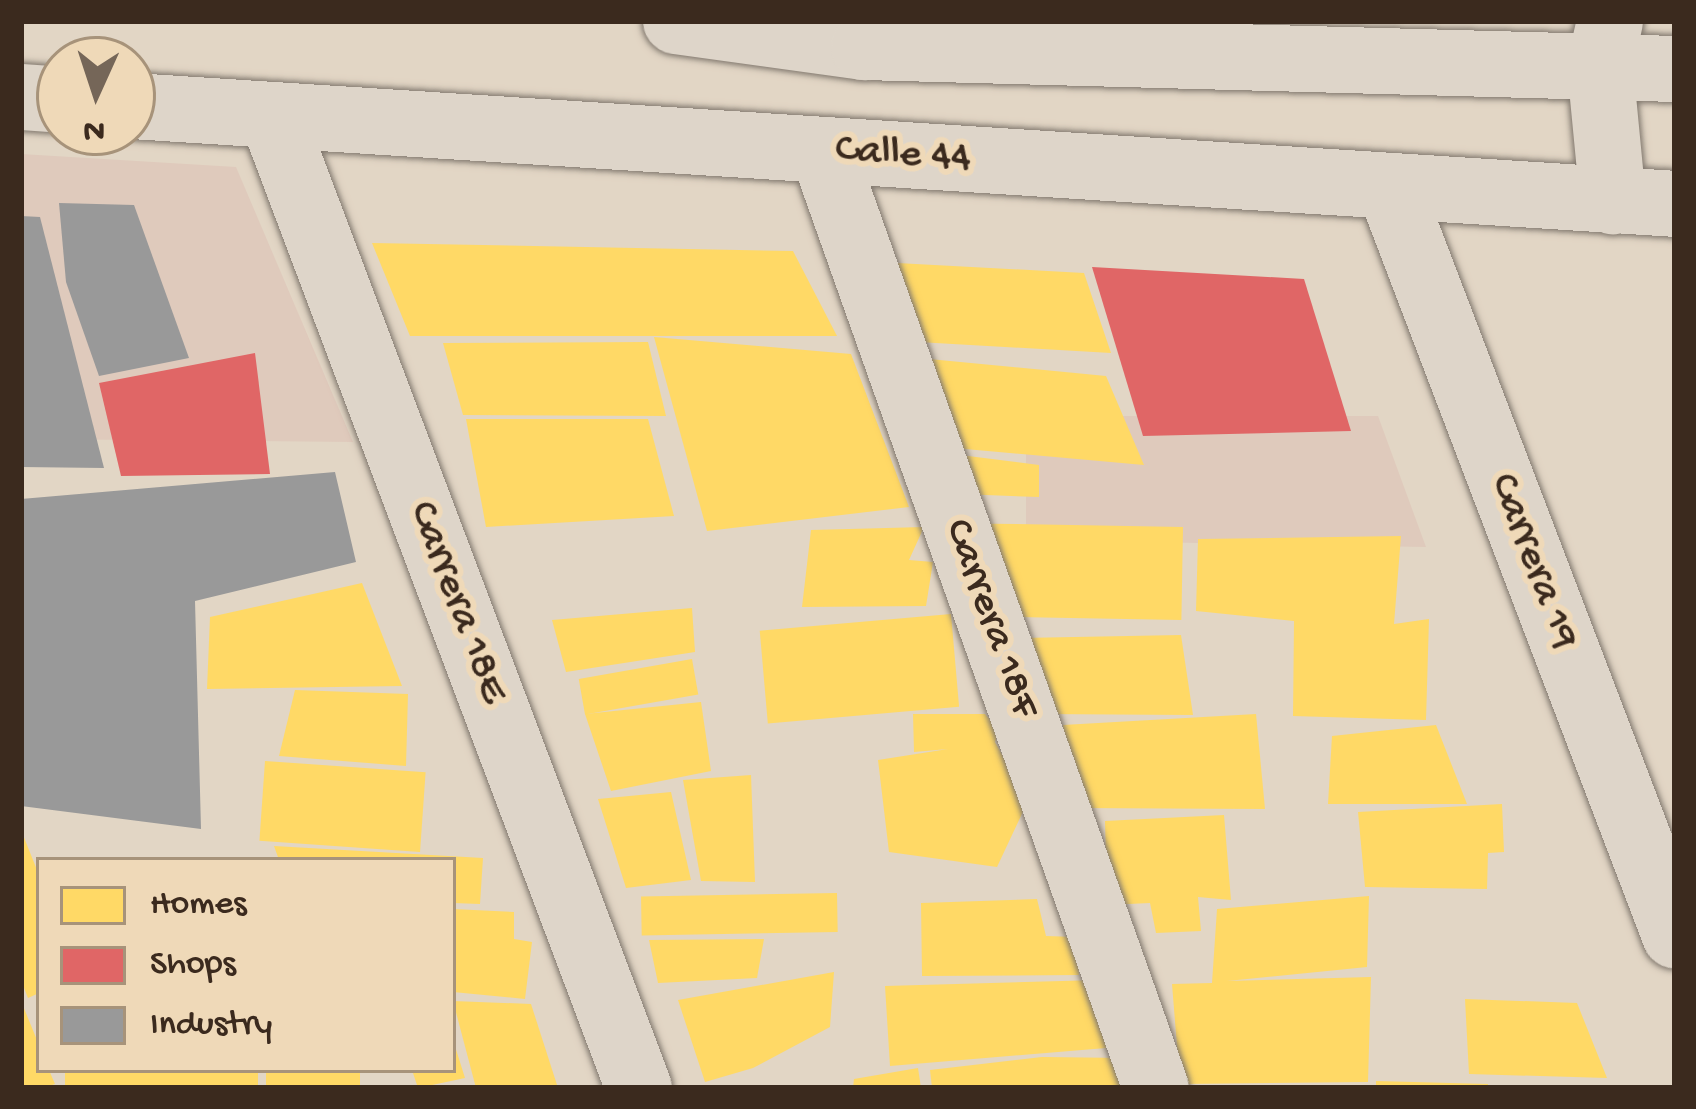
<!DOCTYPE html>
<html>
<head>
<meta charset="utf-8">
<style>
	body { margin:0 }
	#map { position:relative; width:1696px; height:1109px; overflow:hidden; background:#e2d6c5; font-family:"Gochi Hand",sans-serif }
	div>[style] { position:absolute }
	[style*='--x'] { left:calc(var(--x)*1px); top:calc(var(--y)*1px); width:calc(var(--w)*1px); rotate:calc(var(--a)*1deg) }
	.built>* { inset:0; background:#dfcabc }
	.homes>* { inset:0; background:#ffd966; transform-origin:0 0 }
	.shops>* { inset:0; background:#e06666 }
	.industry>* { inset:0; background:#999 }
	.roads { filter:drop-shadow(0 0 3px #81786e) drop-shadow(0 0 3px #81786e) }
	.street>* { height:66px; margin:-33px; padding:0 33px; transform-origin:33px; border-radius:33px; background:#ded5c9 }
	.primary>* { height:66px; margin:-33px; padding:0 33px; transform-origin:33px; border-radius:33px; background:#ded5c9 }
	span { translate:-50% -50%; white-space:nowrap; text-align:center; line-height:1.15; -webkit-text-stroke:12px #efd9b8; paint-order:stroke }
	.street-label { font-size:42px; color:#3b2a1e }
	.frame { position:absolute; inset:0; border:24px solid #3b2a1e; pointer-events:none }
	.legend { position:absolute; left:36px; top:857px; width:420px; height:216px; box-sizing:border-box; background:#efd9b8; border:3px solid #a7937a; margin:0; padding:15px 21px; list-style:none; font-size:36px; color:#3b2a1e }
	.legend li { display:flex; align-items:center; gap:24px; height:60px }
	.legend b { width:60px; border:3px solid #a7937a }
	.north { position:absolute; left:36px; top:36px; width:120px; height:120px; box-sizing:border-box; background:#efd9b8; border:3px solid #a7937a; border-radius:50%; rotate:183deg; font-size:33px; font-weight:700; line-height:48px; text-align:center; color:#3b2a1e }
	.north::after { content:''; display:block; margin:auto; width:42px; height:54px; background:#756658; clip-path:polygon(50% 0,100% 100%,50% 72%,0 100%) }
</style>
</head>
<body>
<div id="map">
	<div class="built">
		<div style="clip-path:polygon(21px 154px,236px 167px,353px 442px,21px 439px)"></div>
		<div style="clip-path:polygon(1026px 416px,1378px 416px,1426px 547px,1026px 540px)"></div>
	</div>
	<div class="homes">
		<div style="clip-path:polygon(372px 243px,793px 251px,837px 336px,410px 336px)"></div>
		<div style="clip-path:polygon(897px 263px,1084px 273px,1111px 353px,918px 342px)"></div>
		<div style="clip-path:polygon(654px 337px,851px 354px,909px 507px,707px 531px)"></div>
		<div style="clip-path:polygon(648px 342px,666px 416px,463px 415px,443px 343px)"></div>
		<div style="clip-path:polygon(929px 359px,1106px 376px,1144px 465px,954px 448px)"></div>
		<div style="clip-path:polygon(466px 419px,648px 419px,674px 516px,486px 527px)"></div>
		<div style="clip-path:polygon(944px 453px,1039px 465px,1039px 497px,959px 494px)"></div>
		<div style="clip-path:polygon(924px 527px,909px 560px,933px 562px,926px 606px,802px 607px,811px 530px)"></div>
		<div style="left:1183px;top:527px;width:93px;height:193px;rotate:91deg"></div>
		<div style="clip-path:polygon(1401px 536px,1394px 624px,1429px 619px,1426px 720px,1293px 716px,1294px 621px,1196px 611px,1198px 539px)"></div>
		<div style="clip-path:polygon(362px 583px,402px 686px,207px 689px,210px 617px)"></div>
		<div style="clip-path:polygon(692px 608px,695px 652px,566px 672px,552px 620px)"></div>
		<div style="left:951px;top:614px;width:93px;height:192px;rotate:85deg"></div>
		<div style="clip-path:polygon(1181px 635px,1193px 715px,1037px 714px,1021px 638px)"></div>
		<div style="left:692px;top:659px;width:36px;height:115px;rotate:80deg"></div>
		<div style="clip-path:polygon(295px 690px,408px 694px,406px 766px,279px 756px)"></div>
		<div style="clip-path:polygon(701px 702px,711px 771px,611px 791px,585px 714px)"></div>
		<div style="clip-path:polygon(913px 714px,985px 714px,999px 730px,995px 742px,1028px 801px,997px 867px,889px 852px,878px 760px,948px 749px,914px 752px)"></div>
		<div style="clip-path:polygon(1256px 714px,1265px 809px,1073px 808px,1063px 725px)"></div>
		<div style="clip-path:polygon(1436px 725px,1467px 804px,1328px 804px,1332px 736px)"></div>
		<div style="left:265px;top:761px;width:161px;height:80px;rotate:4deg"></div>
		<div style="clip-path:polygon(751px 775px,755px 882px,701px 881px,683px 780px)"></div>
		<div style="clip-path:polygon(671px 792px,691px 880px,626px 888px,598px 799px)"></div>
		<div style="clip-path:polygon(1502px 804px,1504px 852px,1488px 853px,1487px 889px,1365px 887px,1358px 812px)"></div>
		<div style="clip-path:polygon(1224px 815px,1231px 900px,1198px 897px,1201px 931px,1156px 933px,1150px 903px,1107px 905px,1105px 821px)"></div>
		<div style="clip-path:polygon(21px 830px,39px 875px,39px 993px,28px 998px,21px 980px)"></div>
		<div style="clip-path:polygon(274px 846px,483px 858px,480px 904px,453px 903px,453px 860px,279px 860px)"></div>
		<div style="left:837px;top:893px;width:39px;height:196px;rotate:89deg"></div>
		<div style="clip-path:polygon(1369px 896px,1367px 967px,1227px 981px,1371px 977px,1368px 1082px,1180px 1084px,1172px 984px,1212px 983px,1217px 909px)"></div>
		<div style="clip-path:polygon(1037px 899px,1046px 936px,1076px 937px,1079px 975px,922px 976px,921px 903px)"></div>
		<div style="clip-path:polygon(453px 909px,514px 912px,514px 939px,532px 942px,525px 999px,453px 992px)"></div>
		<div style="clip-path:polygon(764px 939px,757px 978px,658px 983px,649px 940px)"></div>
		<div style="clip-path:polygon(834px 972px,830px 1027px,753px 1068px,705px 1082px,678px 1000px)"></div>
		<div style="clip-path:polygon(1099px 980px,1106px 1048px,890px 1066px,885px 986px)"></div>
		<div style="clip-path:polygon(1465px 999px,1577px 1003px,1607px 1078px,1469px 1074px)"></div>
		<div style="clip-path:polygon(21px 1001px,39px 1045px,39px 1070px,49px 1070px,55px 1084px,43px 1088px,21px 1088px)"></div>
		<div style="clip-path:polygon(453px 1001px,531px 1004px,558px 1088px,476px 1088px)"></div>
		<div style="clip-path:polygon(454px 1043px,465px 1078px,418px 1088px,412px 1070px,453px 1070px)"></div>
		<div style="clip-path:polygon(1042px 1057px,1127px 1058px,1126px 1088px,932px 1088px,930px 1070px)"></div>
		<div style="clip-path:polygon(918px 1068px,921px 1088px,853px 1088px,854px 1079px)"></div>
		<div style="left:65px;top:1070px;width:193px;height:20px"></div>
		<div style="left:266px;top:1070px;width:94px;height:19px"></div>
		<div style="clip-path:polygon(1376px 1081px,1488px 1084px,1488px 1088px,1376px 1088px)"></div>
	</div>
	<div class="shops">
		<div style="clip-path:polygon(1092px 267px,1304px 279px,1351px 431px,1143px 436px)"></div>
		<div style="clip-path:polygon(255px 353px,270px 474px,121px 476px,99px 383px)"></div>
	</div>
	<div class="industry">
		<div style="clip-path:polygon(59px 203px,134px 205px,189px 358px,99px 376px,66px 282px)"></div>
		<div style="clip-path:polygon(21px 216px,40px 217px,104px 468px,21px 467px)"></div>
		<div style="clip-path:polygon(335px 472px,356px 562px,195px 601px,201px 829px,21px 806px,21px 499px)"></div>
	</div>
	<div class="roads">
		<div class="street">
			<div style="--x:1610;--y:21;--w:46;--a:102.5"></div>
			<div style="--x:1600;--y:66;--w:136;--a:84.5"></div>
			<div style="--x:273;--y:118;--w:1037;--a:69.33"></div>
			<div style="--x:823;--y:151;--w:994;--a:70.44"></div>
			<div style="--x:1390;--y:188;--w:800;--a:69.12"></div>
		</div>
		<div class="primary">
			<div style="--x:676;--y:21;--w:190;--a:7.9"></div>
			<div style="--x:864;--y:47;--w:811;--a:1.55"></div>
			<div style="--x:21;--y:97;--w:39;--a:4"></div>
			<div style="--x:132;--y:106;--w:1546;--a:3.63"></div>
		</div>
	</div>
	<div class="street-label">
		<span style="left:903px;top:156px;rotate:4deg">Calle 44</span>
		<span style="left:1532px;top:562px;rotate:69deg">Carrera 19</span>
		<span style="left:456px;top:603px;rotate:69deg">Carrera 18E</span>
		<span style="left:989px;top:619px;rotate:70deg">Carrera 18F</span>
	</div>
	<div class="frame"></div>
	<ul class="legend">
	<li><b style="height:33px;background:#ffd966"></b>Homes</li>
	<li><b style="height:33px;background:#e06666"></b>Shops</li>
	<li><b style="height:33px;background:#999"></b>Industry</li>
	</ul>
	<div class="north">N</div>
</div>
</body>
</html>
